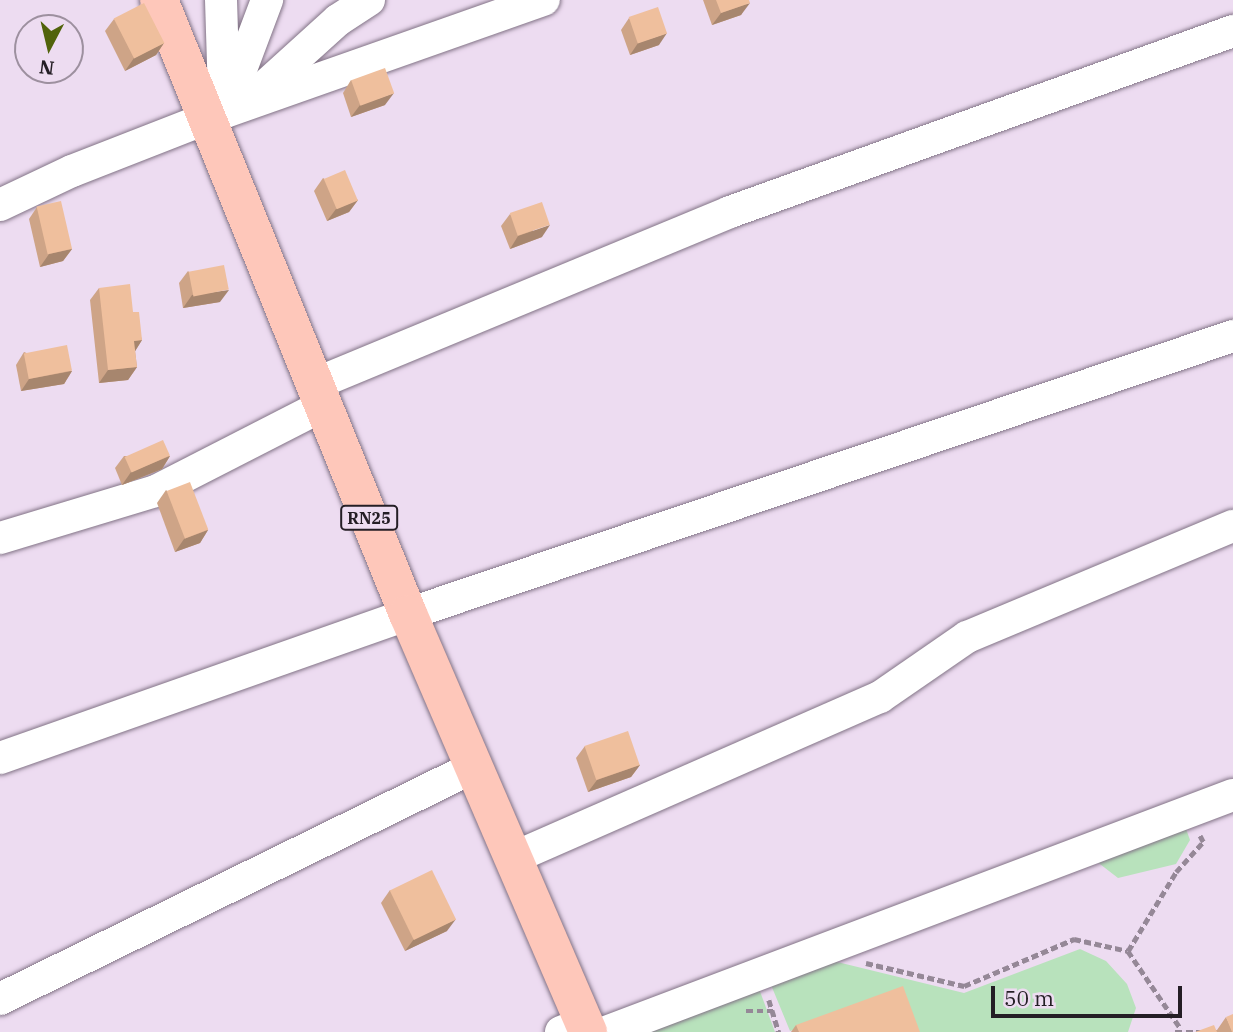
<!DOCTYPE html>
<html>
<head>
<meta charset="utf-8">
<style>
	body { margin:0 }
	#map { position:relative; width:1233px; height:1032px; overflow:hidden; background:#eddcf1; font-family:"IBM Plex Serif",serif }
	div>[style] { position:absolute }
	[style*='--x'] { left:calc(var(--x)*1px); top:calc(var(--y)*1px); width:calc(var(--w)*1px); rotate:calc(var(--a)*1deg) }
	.green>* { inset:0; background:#b8e2bc }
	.path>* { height:4.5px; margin-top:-2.25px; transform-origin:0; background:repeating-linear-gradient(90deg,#958897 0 7px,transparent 0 10.5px) }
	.roads { filter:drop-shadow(0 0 2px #827386) drop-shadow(0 0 2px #827386) }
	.minor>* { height:32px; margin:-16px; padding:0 16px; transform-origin:16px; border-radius:16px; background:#fff }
	.primary>* { height:38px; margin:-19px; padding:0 19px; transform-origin:19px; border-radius:19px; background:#fec7ba }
	.wall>* { inset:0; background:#cea487 }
	.shaded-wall>* { inset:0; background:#a7866e }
	.building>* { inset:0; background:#efbf9d; transform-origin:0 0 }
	span { translate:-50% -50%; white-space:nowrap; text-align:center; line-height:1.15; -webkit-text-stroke:5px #eddcf1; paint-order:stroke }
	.shield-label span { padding:2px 5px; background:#eddcf1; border:2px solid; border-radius:5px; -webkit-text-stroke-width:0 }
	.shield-label { font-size:16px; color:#241e25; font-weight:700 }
	.north { position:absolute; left:14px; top:14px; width:70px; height:70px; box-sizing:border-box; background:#eddcf1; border:2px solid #9d909f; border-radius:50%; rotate:187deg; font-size:19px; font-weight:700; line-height:28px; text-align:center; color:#241e25 }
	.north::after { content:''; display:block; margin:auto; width:24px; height:32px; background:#51630b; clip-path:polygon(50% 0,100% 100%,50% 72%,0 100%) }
	.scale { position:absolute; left:991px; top:986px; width:191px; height:32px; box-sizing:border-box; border:4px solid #241e25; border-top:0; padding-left:9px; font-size:21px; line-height:24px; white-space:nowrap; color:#241e25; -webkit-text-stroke:5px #eddcf1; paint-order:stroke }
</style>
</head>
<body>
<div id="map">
	<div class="green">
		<div style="clip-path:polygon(1185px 826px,1190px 840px,1176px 864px,1118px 878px,1096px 861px)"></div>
		<div style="clip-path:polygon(1080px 949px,1106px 961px,1127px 984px,1136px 1008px,1128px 1032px,907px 1032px,896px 998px,790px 1031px,769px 980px,825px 959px,964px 993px)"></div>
		<div style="clip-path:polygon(758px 986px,775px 1032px,636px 1032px)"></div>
	</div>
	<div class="path">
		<div style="--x:1128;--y:951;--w:92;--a:-58.7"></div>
		<div style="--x:1176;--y:872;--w:40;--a:-48"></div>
		<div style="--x:1203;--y:842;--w:7;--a:-117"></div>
		<div style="--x:866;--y:963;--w:101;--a:13.2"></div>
		<div style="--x:964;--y:986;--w:120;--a:-23.1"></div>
		<div style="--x:1074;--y:939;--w:55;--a:12.5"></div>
		<div style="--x:1128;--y:951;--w:94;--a:55.8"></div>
		<div style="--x:769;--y:1000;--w:34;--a:73"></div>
		<div style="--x:746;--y:1011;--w:27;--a:0"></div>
		<div style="--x:1175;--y:1032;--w:30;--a:0"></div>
	</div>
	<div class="roads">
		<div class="minor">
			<div style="--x:221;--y:0;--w:97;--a:88.2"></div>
			<div style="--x:254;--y:96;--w:113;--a:-42.1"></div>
			<div style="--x:338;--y:20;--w:37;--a:-33"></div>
			<div style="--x:225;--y:112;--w:120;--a:-69.4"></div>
			<div style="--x:0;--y:205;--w:80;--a:-25.3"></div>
			<div style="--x:72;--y:171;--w:146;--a:-21.3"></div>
			<div style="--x:208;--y:118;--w:356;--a:-19.4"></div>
			<div style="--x:315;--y:384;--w:449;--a:-22.5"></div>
			<div style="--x:730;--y:212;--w:535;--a:-19.79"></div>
			<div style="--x:0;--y:538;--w:163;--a:-16.8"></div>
			<div style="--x:156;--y:491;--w:189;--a:-27.1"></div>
			<div style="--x:0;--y:758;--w:433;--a:-19.4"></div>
			<div style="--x:408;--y:614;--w:871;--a:-18.62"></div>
			<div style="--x:513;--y:858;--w:401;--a:-23.7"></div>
			<div style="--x:880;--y:697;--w:106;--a:-34.6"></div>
			<div style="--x:967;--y:637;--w:288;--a:-22.7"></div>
			<div style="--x:0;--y:999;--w:528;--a:-26.08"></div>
			<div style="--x:561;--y:1032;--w:25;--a:-21"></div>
			<div style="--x:606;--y:1032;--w:670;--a:-20.71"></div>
		</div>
		<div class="primary">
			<div style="--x:159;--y:0;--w:663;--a:67.93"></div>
			<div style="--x:408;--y:614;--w:455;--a:66.7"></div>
		</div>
	</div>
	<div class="wall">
		<div style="clip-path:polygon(703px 0,749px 0,741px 15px,712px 25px)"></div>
		<div style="clip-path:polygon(629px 18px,659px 45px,630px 55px,621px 30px)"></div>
		<div style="clip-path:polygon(114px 19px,164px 43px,156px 55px,125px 71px,105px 31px)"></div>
		<div style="clip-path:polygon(351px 80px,385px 105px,351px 117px,343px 93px)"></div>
		<div style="clip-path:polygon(323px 178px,358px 200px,349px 212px,327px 221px,314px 191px)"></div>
		<div style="clip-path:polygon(37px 207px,72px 249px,63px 261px,40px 267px,29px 219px)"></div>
		<div style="clip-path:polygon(510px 214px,542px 237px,510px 249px,501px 226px)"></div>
		<div style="clip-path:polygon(188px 271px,220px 302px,183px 308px,179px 283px)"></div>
		<div style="clip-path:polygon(99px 288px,133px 312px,142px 340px,135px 351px,137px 367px,128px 380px,99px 383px,90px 300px)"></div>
		<div style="clip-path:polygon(24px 352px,72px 371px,64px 384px,21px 391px,16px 365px)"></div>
		<div style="clip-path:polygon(124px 456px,170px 456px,162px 469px,122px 485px,115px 468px)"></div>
		<div style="clip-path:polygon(166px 490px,208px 530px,200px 543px,175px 552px,157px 503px)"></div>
		<div style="clip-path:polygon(585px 746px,640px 765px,631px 777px,588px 792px,576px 758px)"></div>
		<div style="clip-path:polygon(390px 890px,447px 931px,405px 951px,381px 903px)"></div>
		<div style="clip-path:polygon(1226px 1017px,1233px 1032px,1195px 1032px,1217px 1030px)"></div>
		<div style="clip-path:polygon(796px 1025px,920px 1032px,791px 1032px)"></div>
	</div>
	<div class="shaded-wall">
		<div style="clip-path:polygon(750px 3px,741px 15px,712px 25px,721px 13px)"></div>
		<div style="clip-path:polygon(667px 33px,659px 45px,630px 55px,638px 43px)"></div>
		<div style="clip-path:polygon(164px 43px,156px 55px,125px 71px,134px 58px)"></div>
		<div style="clip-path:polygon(394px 93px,385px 105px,351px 117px,360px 105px)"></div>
		<div style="clip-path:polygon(358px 200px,349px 212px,327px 221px,336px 209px)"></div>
		<div style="clip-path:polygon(550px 225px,542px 237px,510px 249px,518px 236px)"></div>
		<div style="clip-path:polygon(72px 249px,63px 261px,40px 267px,49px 254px)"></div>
		<div style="clip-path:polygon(229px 290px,220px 302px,183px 308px,192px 295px)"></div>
		<div style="clip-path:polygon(142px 340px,134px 353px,134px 341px)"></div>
		<div style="clip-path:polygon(137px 367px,128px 380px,99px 383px,108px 370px)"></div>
		<div style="clip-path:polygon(72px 371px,64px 384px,21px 391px,29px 379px)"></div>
		<div style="clip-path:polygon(170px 456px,162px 469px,122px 485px,131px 472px)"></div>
		<div style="clip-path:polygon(208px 530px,200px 543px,175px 552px,184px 539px)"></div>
		<div style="clip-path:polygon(640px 765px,631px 777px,588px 792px,597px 780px)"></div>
		<div style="clip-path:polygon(456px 919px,447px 931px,405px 951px,414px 939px)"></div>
	</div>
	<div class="building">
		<div style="clip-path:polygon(716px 0,749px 0,750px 3px,721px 13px)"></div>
		<div style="left:144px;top:3px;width:45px;height:34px;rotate:63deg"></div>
		<div style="left:658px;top:7px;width:28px;height:31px;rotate:71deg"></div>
		<div style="left:385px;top:68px;width:27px;height:36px;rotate:70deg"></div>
		<div style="left:345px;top:170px;width:33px;height:23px;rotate:67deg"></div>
		<div style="left:61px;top:201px;width:49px;height:25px;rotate:77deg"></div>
		<div style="left:542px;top:202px;width:24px;height:34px;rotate:71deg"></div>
		<div style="left:224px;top:265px;width:25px;height:36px;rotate:79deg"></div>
		<div style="clip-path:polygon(130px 284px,133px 312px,139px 312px,142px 340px,134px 341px,137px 367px,108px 370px,99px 288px)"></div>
		<div style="left:67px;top:345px;width:26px;height:44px;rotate:79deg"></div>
		<div style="left:163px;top:440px;width:17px;height:42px;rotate:66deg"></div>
		<div style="left:190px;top:482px;width:51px;height:25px;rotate:69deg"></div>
		<div style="left:628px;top:731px;width:36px;height:46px;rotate:71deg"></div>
		<div style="left:432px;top:870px;width:55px;height:47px;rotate:64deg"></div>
		<div style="clip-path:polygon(903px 986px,920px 1032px,799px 1032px,796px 1025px)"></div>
		<div style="clip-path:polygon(1233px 1014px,1233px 1032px,1232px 1032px,1226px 1017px)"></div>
		<div style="clip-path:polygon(1214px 1025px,1217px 1032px,1195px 1032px)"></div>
	</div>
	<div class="shield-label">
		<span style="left:369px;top:518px">RN25</span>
	</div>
	<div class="north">N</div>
	<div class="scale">50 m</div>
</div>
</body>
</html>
